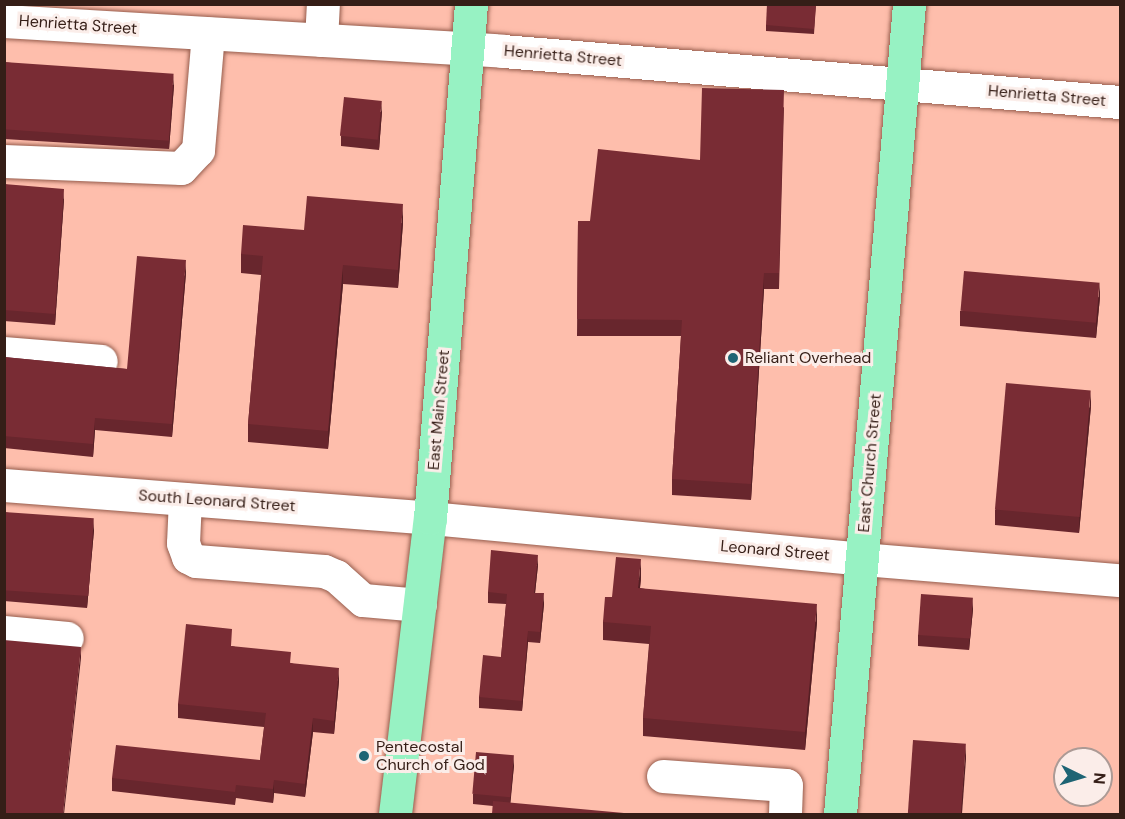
<!DOCTYPE html>
<html>
<head>
<meta charset="utf-8">
<style>
	body { margin:0 }
	#map { position:relative; width:1125px; height:819px; overflow:hidden; background:#febeac; font-family:"DM Sans",sans-serif }
	div>[style] { position:absolute }
	[style*='--x'] { left:calc(var(--x)*1px); top:calc(var(--y)*1px); width:calc(var(--w)*1px); rotate:calc(var(--a)*1deg) }
	.roads { filter:drop-shadow(0 0 2px #965d4d) drop-shadow(0 0 2px #965d4d) }
	.minor>* { height:33px; margin:-16.5px; padding:0 16.5px; transform-origin:16.5px; border-radius:16.5px; background:#fff }
	.major>* { height:33px; margin:-16.5px; padding:0 16.5px; transform-origin:16.5px; border-radius:16.5px; background:#97f2c3 }
	.wall>* { inset:0; background:#68262d }
	.shaded-wall>* { inset:0; background:#551f24 }
	.building>* { inset:0; background:#792c34; transform-origin:0 0 }
	.dots>* { width:16px; height:16px; translate:-50% -50%; box-sizing:border-box; border:3px solid #fbede9; border-radius:50% }
	span { translate:-50% -50%; white-space:nowrap; text-align:center; line-height:1.15; -webkit-text-stroke:6px #fbede9; paint-order:stroke }
	.street-label { font-size:16px; color:#351e17 }
	.poi-label { font-size:16px; color:#351e17 }
	.left { translate:0 -50%; text-align:left }
	.frame { position:absolute; inset:0; border:6px solid #351e17; pointer-events:none }
	.north { position:absolute; left:1053px; top:747px; width:60px; height:60px; box-sizing:border-box; background:#fbede9; border:2px solid #ac9a95; border-radius:50%; rotate:95deg; font-size:16px; font-weight:700; line-height:24px; text-align:center; color:#351e17 }
	.north::after { content:''; display:block; margin:auto; width:21px; height:27px; background:#1e6474; clip-path:polygon(50% 0,100% 100%,50% 72%,0 100%) }
</style>
</head>
<body>
<div id="map">
	<div class="roads">
		<div class="minor">
			<div style="--x:4;--y:21;--w:500;--a:3.4"></div>
			<div style="--x:503;--y:51;--w:619;--a:4.73"></div>
			<div style="--x:321;--y:40;--w:36;--a:-87"></div>
			<div style="--x:4;--y:161;--w:177;--a:2.3"></div>
			<div style="--x:181;--y:168;--w:25;--a:-47"></div>
			<div style="--x:198;--y:150;--w:117;--a:-85.1"></div>
			<div style="--x:4;--y:353;--w:97;--a:4.7"></div>
			<div style="--x:4;--y:485;--w:427;--a:4.4"></div>
			<div style="--x:430;--y:518;--w:434;--a:5.4"></div>
			<div style="--x:862;--y:559;--w:259;--a:4.7"></div>
			<div style="--x:185;--y:499;--w:44;--a:92.6"></div>
			<div style="--x:183;--y:543;--w:15;--a:70"></div>
			<div style="--x:188;--y:557;--w:9;--a:27"></div>
			<div style="--x:196;--y:561;--w:128;--a:4.5"></div>
			<div style="--x:324;--y:571;--w:13;--a:23"></div>
			<div style="--x:336;--y:576;--w:36;--a:42"></div>
			<div style="--x:363;--y:600;--w:57;--a:5"></div>
			<div style="--x:4;--y:632;--w:63;--a:5.4"></div>
			<div style="--x:663;--y:776;--w:123;--a:4.2"></div>
			<div style="--x:786;--y:785;--w:29;--a:92"></div>
		</div>
		<div class="major">
			<div style="--x:395;--y:814;--w:298;--a:-83.3"></div>
			<div style="--x:430;--y:518;--w:516;--a:-85.44"></div>
			<div style="--x:840;--y:814;--w:813;--a:-85.13"></div>
		</div>
	</div>
	<div class="wall">
		<div style="clip-path:polygon(816px 4px,814px 34px,766px 31px,766px 25px)"></div>
		<div style="clip-path:polygon(4px 62px,174px 85px,169px 149px,4px 139px)"></div>
		<div style="clip-path:polygon(784px 107px,779px 289px,764px 289px,751px 500px,672px 495px,672px 479px,681px 336px,577px 336px,578px 221px,590px 221px,700px 160px)"></div>
		<div style="clip-path:polygon(382px 111px,379px 150px,341px 146px,341px 136px)"></div>
		<div style="clip-path:polygon(4px 184px,64px 199px,55px 325px,4px 321px)"></div>
		<div style="clip-path:polygon(403px 223px,398px 288px,343px 284px,328px 449px,248px 442px,248px 424px,261px 275px,241px 273px,241px 254px,304px 230px)"></div>
		<div style="clip-path:polygon(186px 273px,172px 437px,95px 430px,93px 457px,4px 448px,4px 357px,127px 369px)"></div>
		<div style="clip-path:polygon(1100px 297px,1096px 338px,960px 326px,960px 311px)"></div>
		<div style="clip-path:polygon(1091px 406px,1079px 533px,995px 525px,995px 510px)"></div>
		<div style="clip-path:polygon(4px 512px,94px 530px,87px 608px,4px 601px)"></div>
		<div style="clip-path:polygon(538px 565px,535px 593px,544px 604px,540px 643px,528px 642px,522px 711px,479px 708px,479px 697px,501px 657px,506px 604px,488px 603px,488px 592px)"></div>
		<div style="clip-path:polygon(641px 578px,640px 588px,817px 622px,805px 750px,643px 736px,643px 718px,649px 644px,603px 640px,603px 622px,612px 597px)"></div>
		<div style="clip-path:polygon(973px 609px,969px 650px,918px 646px,918px 635px)"></div>
		<div style="clip-path:polygon(232px 646px,291px 663px,339px 681px,334px 734px,313px 732px,305px 797px,274px 793px,273px 803px,236px 798px,235px 805px,112px 791px,112px 778px,260px 760px,264px 727px,178px 718px,178px 704px)"></div>
		<div style="clip-path:polygon(514px 765px,510px 803px,493px 806px,473px 804px,473px 794px)"></div>
	</div>
	<div class="shaded-wall">
		<div style="clip-path:polygon(174px 75px,174px 85px,169px 149px,169px 138px)"></div>
		<div style="clip-path:polygon(382px 101px,382px 111px,379px 150px,379px 139px)"></div>
		<div style="clip-path:polygon(64px 189px,64px 199px,55px 325px,55px 314px)"></div>
		<div style="clip-path:polygon(403px 204px,403px 223px,398px 288px,398px 270px)"></div>
		<div style="clip-path:polygon(186px 260px,186px 273px,172px 437px,172px 424px)"></div>
		<div style="clip-path:polygon(343px 265px,343px 284px,328px 449px,328px 431px)"></div>
		<div style="clip-path:polygon(764px 273px,764px 289px,751px 500px,751px 484px)"></div>
		<div style="clip-path:polygon(1100px 282px,1100px 297px,1096px 338px,1096px 323px)"></div>
		<div style="clip-path:polygon(1091px 391px,1091px 406px,1079px 533px,1079px 518px)"></div>
		<div style="clip-path:polygon(95px 418px,95px 430px,93px 457px,93px 444px)"></div>
		<div style="clip-path:polygon(94px 519px,94px 530px,87px 608px,87px 598px)"></div>
		<div style="clip-path:polygon(538px 555px,538px 565px,534px 603px,534px 593px)"></div>
		<div style="clip-path:polygon(641px 559px,641px 578px,638px 606px,638px 588px)"></div>
		<div style="clip-path:polygon(544px 593px,544px 604px,540px 643px,540px 632px)"></div>
		<div style="clip-path:polygon(973px 598px,973px 609px,969px 650px,969px 640px)"></div>
		<div style="clip-path:polygon(817px 604px,817px 622px,805px 750px,805px 732px)"></div>
		<div style="clip-path:polygon(528px 631px,528px 642px,522px 711px,522px 701px)"></div>
		<div style="clip-path:polygon(81px 647px,81px 658px,64px 814px,63px 814px)"></div>
		<div style="clip-path:polygon(339px 668px,339px 681px,334px 734px,334px 721px)"></div>
		<div style="clip-path:polygon(313px 718px,313px 732px,305px 797px,305px 784px)"></div>
		<div style="clip-path:polygon(966px 744px,966px 759px,962px 814px,960px 814px)"></div>
		<div style="clip-path:polygon(514px 755px,514px 765px,510px 808px,510px 797px)"></div>
		<div style="clip-path:polygon(274px 780px,274px 793px,273px 803px,273px 789px)"></div>
	</div>
	<div class="building">
		<div style="clip-path:polygon(767px 4px,816px 4px,814px 29px,766px 25px)"></div>
		<div style="left:4px;top:62px;width:170px;height:67px;rotate:4deg"></div>
		<div style="clip-path:polygon(702px 88px,784px 90px,779px 273px,764px 273px,751px 484px,672px 479px,682px 320px,577px 319px,578px 221px,590px 221px,598px 149px,700px 160px)"></div>
		<div style="left:344px;top:97px;width:38px;height:39px;rotate:6deg"></div>
		<div style="clip-path:polygon(4px 184px,64px 189px,55px 314px,4px 310px)"></div>
		<div style="clip-path:polygon(307px 196px,403px 204px,398px 270px,343px 265px,328px 431px,248px 424px,263px 256px,241px 254px,243px 225px,304px 230px)"></div>
		<div style="clip-path:polygon(137px 256px,186px 260px,172px 424px,95px 418px,93px 444px,4px 436px,4px 357px,127px 369px)"></div>
		<div style="left:964px;top:271px;width:136px;height:40px;rotate:5deg"></div>
		<div style="left:1006px;top:383px;width:85px;height:127px;rotate:5deg"></div>
		<div style="left:4px;top:512px;width:90px;height:78px;rotate:4deg"></div>
		<div style="clip-path:polygon(491px 550px,538px 555px,534px 593px,544px 593px,540px 632px,528px 631px,522px 701px,479px 697px,483px 655px,501px 657px,507px 594px,488px 592px)"></div>
		<div style="clip-path:polygon(616px 557px,641px 559px,638px 588px,817px 604px,805px 732px,643px 718px,651px 626px,603px 622px,605px 597px,612px 597px)"></div>
		<div style="left:921px;top:594px;width:52px;height:41px;rotate:4deg"></div>
		<div style="clip-path:polygon(186px 624px,232px 629px,231px 646px,291px 652px,290px 663px,339px 668px,334px 721px,313px 718px,305px 784px,274px 780px,273px 789px,236px 785px,235px 792px,112px 778px,116px 745px,260px 760px,266px 713px,178px 704px)"></div>
		<div style="clip-path:polygon(4px 640px,81px 647px,63px 814px,4px 814px)"></div>
		<div style="left:913px;top:740px;width:53px;height:74px;rotate:4deg"></div>
		<div style="left:476px;top:752px;width:38px;height:42px;rotate:5deg"></div>
		<div style="clip-path:polygon(493px 801px,624px 813px,624px 814px,492px 814px)"></div>
	</div>
	<div class="dots">
		<div style="left:733px;top:358px;background:#1e6474"></div>
		<div style="left:364px;top:756px;background:#1e6474"></div>
	</div>
	<div class="street-label">
		<span style="left:78px;top:25px;rotate:4deg">Henrietta Street</span>
		<span style="left:563px;top:56px;rotate:5deg">Henrietta Street</span>
		<span style="left:1047px;top:96px;rotate:5deg">Henrietta Street</span>
		<span style="left:439px;top:410px;rotate:-85deg">East Main Street</span>
		<span style="left:870px;top:463px;rotate:-85deg">East Church Street</span>
		<span style="left:217px;top:501px;rotate:4deg">South Leonard Street</span>
		<span style="left:775px;top:551px;rotate:5deg">Leonard Street</span>
	</div>
	<div class="poi-label">
		<span class="left" style="left:745px;top:358px">Reliant Overhead</span>
		<span class="left" style="left:376px;top:756px">Pentecostal<br>Church of God</span>
	</div>
	<div class="frame"></div>
	<div class="north">N</div>
</div>
</body>
</html>
